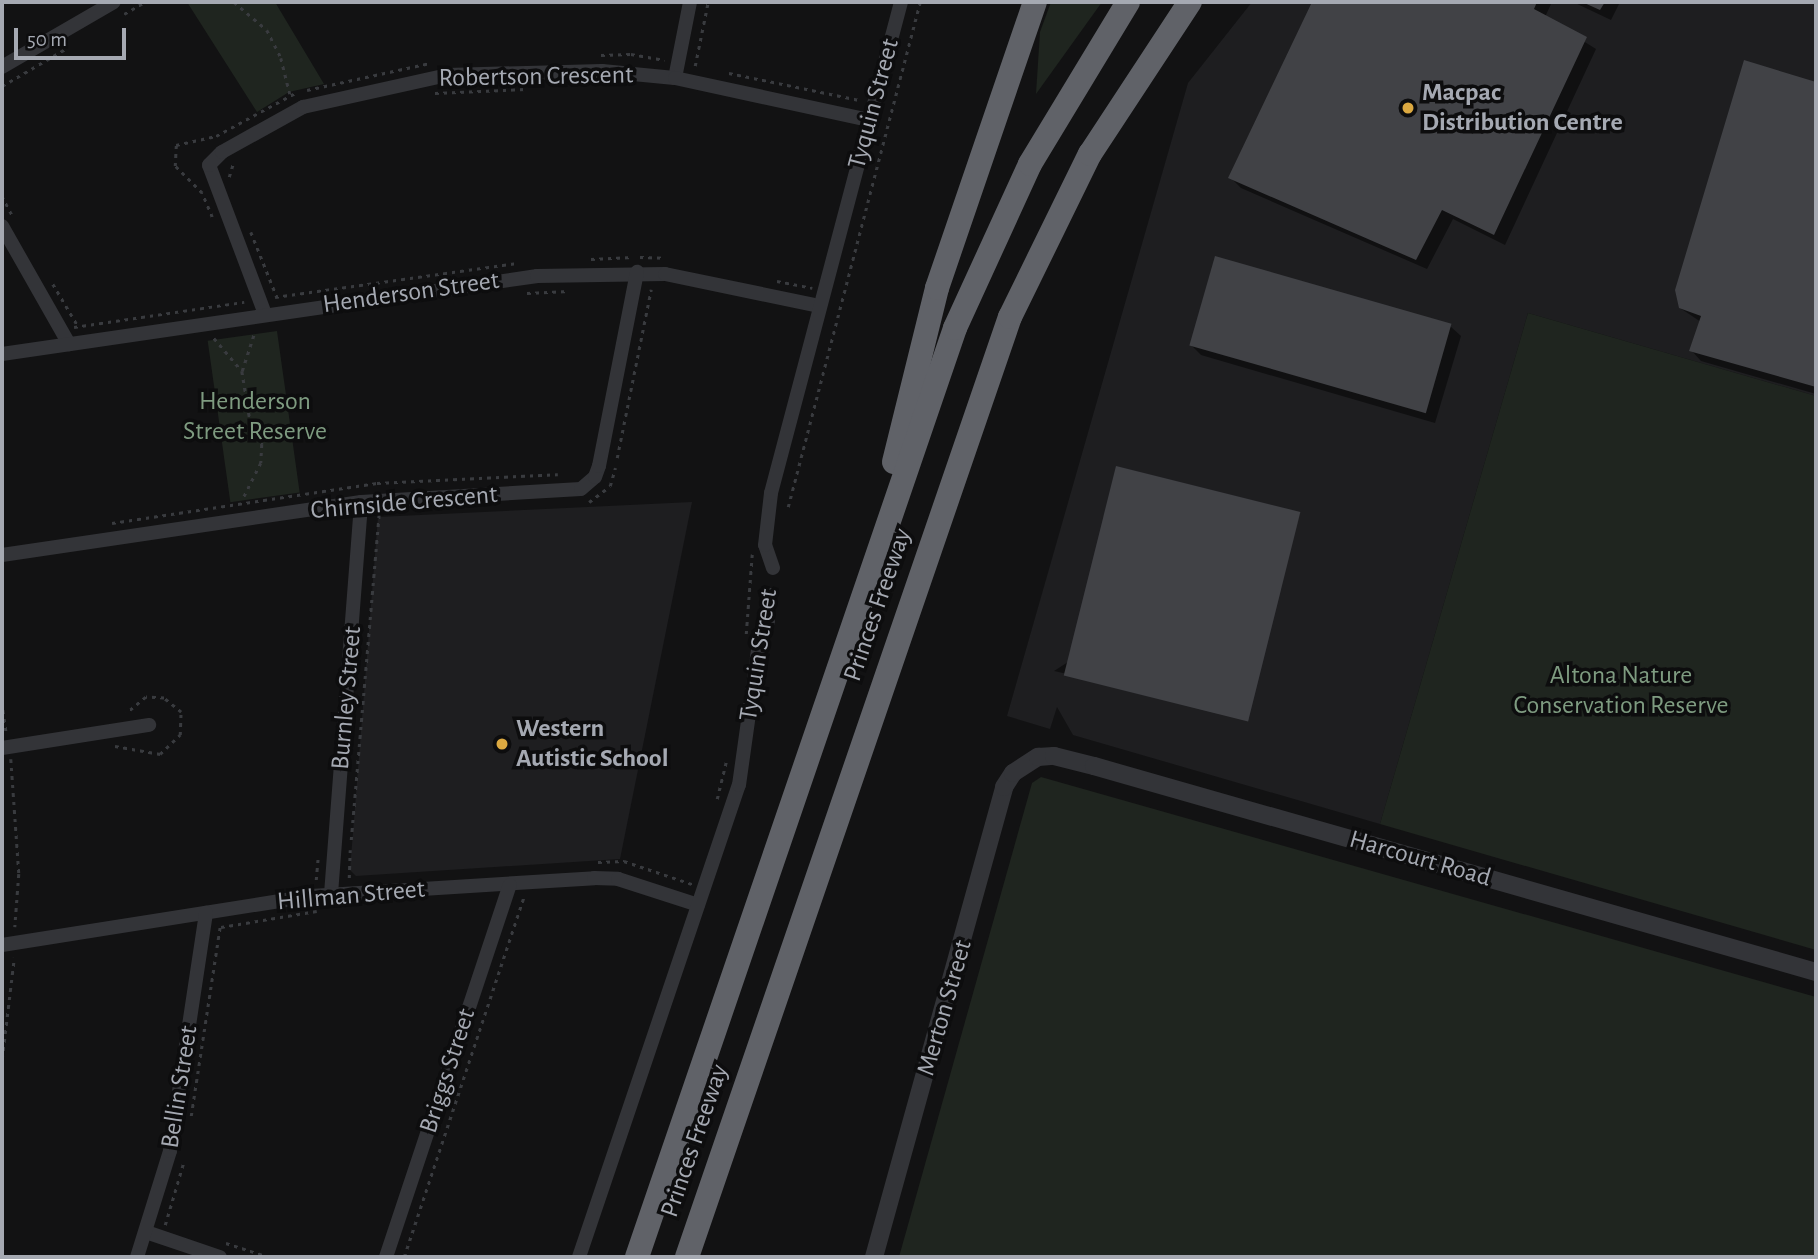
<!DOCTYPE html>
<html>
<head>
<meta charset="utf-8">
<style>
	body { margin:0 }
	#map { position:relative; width:1818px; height:1259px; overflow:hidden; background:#121213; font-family:"Alegreya Sans",sans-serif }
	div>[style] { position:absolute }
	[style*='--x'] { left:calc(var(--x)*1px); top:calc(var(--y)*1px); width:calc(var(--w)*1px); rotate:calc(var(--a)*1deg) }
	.built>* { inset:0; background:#1e1e20 }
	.green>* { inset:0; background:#1f251f; transform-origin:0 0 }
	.shadow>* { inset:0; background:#0007 }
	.building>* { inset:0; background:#414246; transform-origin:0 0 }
	.path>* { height:2.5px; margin-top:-1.25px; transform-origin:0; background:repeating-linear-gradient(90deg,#393b3f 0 3.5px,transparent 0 8.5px) }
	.minor>* { height:14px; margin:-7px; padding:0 7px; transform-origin:7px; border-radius:7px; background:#333438 }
	.tertiary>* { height:18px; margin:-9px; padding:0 9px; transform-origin:9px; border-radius:9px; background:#333438 }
	.motorway>* { height:24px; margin:-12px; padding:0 12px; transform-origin:12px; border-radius:12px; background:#606268 }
	.dots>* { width:19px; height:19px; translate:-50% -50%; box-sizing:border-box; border:4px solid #0d0d0e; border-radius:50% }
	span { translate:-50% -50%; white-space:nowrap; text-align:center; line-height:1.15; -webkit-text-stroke:7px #0d0d0e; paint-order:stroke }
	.street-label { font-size:26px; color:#a5a9b2 }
	.poi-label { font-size:26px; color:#a5a9b2; font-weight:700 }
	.left { translate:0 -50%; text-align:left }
	.park-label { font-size:26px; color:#7e9b80 }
	.frame { position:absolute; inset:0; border:4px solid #a5a9b2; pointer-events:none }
	.scale { position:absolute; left:14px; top:28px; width:112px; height:32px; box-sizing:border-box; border:4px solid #a5a9b2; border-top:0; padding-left:9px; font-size:21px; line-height:24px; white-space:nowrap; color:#a5a9b2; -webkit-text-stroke:5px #0d0d0e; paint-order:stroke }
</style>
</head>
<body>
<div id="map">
	<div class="built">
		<div style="clip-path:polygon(1252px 2px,1816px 2px,1816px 396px,1528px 313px,1380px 824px,1073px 735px,1057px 707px,1050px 729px,1007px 716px,1188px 83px)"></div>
		<div style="clip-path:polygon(692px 502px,620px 859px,356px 876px,350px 870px,378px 517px)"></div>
	</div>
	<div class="green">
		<div style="clip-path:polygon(187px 2px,275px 2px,324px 84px,289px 92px,257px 112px)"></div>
		<div style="clip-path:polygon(1051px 2px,1102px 2px,1036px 94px,1040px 32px)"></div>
		<div style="clip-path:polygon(1528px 313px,1816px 396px,1816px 950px,1380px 824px)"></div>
		<div style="left:277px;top:331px;width:163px;height:70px;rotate:82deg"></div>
		<div style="clip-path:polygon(1041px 777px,1816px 997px,1816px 1257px,899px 1257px,1032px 783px)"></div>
	</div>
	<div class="shadow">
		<div style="clip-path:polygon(1314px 2px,1552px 2px,1545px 17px,1596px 49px,1505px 245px,1453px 219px,1427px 269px,1241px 188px,1230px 177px)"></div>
		<div style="clip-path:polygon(1573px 2px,1620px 2px,1611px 20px)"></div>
		<div style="clip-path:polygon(1745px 62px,1816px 83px,1816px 394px,1701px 361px,1691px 350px,1701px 322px,1680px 308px)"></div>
		<div style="clip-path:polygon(1450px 326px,1461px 336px,1435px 423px,1201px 355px,1191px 345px)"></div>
		<div style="clip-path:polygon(1300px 513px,1240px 713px,1054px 671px)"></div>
	</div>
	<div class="building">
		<div style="clip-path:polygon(1312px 2px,1537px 2px,1534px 9px,1587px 37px,1494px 235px,1442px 210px,1416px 260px,1228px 178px)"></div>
		<div style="clip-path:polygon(1582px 2px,1605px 2px,1600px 10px)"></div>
		<div style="clip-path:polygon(1744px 60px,1816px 82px,1816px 387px,1689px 351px,1701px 316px,1679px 308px,1675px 290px)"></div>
		<div style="left:1215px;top:256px;width:246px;height:93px;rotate:16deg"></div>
		<div style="left:1116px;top:466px;width:190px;height:216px;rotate:14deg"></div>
	</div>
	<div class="path">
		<div style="--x:234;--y:2;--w:43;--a:40.3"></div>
		<div style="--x:267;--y:30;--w:31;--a:63"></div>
		<div style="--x:281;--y:58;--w:37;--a:76"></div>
		<div style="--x:124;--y:14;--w:24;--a:-30"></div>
		<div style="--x:601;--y:55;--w:30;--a:-2"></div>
		<div style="--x:631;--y:54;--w:34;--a:10"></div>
		<div style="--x:695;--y:66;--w:65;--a:-78.5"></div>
		<div style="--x:729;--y:73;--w:133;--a:11.7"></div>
		<div style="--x:2;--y:86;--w:75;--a:-30.3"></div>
		<div style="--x:307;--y:90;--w:126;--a:-12.4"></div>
		<div style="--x:435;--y:93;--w:91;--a:-2.5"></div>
		<div style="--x:229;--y:177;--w:14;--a:-73"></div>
		<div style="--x:2;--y:196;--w:21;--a:62"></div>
		<div style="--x:212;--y:217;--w:26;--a:-113"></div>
		<div style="--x:202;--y:193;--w:38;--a:-135"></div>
		<div style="--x:175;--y:166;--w:21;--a:-87"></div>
		<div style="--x:176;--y:145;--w:41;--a:-12.7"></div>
		<div style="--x:216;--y:136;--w:92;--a:-28.5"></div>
		<div style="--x:251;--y:232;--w:70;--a:68.2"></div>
		<div style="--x:640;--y:257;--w:25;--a:2"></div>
		<div style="--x:591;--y:259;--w:42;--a:-2.7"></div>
		<div style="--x:777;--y:281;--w:36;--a:11"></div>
		<div style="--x:53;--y:284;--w:49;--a:59.2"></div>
		<div style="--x:527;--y:293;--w:42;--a:-2.7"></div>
		<div style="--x:275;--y:297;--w:245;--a:-8"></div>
		<div style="--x:74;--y:327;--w:172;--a:-8.4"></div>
		<div style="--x:214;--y:338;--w:43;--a:49.7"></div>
		<div style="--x:242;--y:371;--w:50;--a:80.7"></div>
		<div style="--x:250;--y:420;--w:27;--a:63"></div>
		<div style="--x:262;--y:444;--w:19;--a:93"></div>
		<div style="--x:261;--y:463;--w:42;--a:116.6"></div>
		<div style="--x:242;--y:371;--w:42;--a:-72"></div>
		<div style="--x:617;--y:458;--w:172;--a:-78.6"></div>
		<div style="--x:589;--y:502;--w:26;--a:-37"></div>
		<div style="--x:610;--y:486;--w:19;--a:-74"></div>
		<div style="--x:788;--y:507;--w:522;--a:-75.35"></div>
		<div style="--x:112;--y:523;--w:268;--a:-8.6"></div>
		<div style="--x:377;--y:483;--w:181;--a:-2.8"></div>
		<div style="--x:769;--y:608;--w:25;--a:-85"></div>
		<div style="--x:746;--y:634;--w:80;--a:-85.7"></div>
		<div style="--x:2;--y:702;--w:30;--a:82"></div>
		<div style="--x:115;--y:746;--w:46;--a:10.1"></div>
		<div style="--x:160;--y:754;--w:28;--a:-44"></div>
		<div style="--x:180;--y:735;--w:23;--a:-88"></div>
		<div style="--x:181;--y:712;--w:22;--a:-141"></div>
		<div style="--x:164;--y:698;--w:18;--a:-177"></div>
		<div style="--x:146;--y:697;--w:25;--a:140"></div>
		<div style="--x:11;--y:759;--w:115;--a:86"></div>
		<div style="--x:19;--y:874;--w:53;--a:94.3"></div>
		<div style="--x:717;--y:799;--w:42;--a:-76.3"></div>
		<div style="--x:351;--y:840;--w:326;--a:-85.1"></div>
		<div style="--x:598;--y:862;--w:26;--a:-2"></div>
		<div style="--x:624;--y:861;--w:72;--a:18.7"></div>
		<div style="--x:349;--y:878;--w:28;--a:-88"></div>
		<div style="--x:316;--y:880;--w:23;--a:-85"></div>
		<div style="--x:221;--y:927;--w:97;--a:-9.5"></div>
		<div style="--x:2;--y:1059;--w:102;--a:-83.2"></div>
		<div style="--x:191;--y:1116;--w:191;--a:-81.3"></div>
		<div style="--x:165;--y:1225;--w:67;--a:-73.5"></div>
		<div style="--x:226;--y:1243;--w:45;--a:18"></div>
		<div style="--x:404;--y:1257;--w:379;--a:-71.6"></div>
	</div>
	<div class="minor">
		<div style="--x:2;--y:67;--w:129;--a:-30.1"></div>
		<div style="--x:675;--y:78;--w:77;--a:-78.8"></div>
		<div style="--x:2;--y:226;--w:136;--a:60.4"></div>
		<div style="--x:265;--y:314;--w:159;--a:-110.6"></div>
		<div style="--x:209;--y:165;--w:18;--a:-45"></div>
		<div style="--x:222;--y:152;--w:93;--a:-29.1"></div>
		<div style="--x:303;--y:107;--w:148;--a:-12.5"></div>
		<div style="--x:447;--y:75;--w:155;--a:-1.5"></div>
		<div style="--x:602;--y:71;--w:73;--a:5.5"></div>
		<div style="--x:675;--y:78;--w:199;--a:12.2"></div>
		<div style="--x:2;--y:354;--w:541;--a:-8.29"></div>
		<div style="--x:537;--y:276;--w:128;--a:-0.9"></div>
		<div style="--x:665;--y:274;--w:157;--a:11.7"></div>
		<div style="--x:2;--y:555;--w:363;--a:-8.4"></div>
		<div style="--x:361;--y:502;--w:220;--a:-3.4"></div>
		<div style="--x:581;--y:489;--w:18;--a:-41"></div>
		<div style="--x:595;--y:477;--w:12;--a:-70"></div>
		<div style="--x:599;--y:466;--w:198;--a:-78.9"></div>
		<div style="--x:773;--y:568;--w:24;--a:-109"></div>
		<div style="--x:765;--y:545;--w:52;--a:-83.4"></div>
		<div style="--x:771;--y:493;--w:508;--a:-75.17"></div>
		<div style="--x:2;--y:748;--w:149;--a:-8.9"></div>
		<div style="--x:331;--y:894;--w:393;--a:-85.6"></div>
		<div style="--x:2;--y:945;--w:313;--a:-9"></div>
		<div style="--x:311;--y:896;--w:284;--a:-3.6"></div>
		<div style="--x:594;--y:878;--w:24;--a:2"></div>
		<div style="--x:618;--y:879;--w:84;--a:18"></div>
		<div style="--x:146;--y:1232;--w:78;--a:18.7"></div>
		<div style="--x:137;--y:1257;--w:111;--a:-72.7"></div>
		<div style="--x:170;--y:1151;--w:241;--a:-81.4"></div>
		<div style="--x:386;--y:1257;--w:392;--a:-71.6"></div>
		<div style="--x:579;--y:1257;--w:498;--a:-71.3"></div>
		<div style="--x:739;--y:785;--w:143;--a:-82"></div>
		<div style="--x:759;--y:643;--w:23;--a:-67"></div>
	</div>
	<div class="tertiary">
		<div style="--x:874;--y:1257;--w:488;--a:-74.5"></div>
		<div style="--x:1004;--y:787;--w:17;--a:-57"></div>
		<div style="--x:1013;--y:773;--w:30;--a:-33"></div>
		<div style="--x:1038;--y:757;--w:16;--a:-4"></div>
		<div style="--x:1054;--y:756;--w:41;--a:14"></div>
		<div style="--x:1094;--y:766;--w:751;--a:15.92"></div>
	</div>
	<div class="motorway">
		<div style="--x:894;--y:462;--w:179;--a:-76.1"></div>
		<div style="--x:937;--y:288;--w:302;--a:-71.1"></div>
		<div style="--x:637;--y:1257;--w:982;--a:-71.1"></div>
		<div style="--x:955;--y:328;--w:180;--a:-65.4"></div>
		<div style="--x:1030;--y:164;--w:189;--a:-58.8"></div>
		<div style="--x:687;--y:1257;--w:994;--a:-71.04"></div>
		<div style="--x:1010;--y:317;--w:182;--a:-63.9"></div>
		<div style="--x:1090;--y:154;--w:182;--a:-56.7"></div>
	</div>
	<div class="dots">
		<div style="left:1408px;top:108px;background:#dca941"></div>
		<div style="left:502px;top:744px;background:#dca941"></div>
	</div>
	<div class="street-label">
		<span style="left:536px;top:77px;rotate:-1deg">Robertson Crescent</span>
		<span style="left:874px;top:104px;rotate:-75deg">Tyquin Street</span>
		<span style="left:411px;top:293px;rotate:-8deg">Henderson Street</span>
		<span style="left:404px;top:503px;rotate:-5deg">Chirnside Crescent</span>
		<span style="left:878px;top:605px;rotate:-71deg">Princes Freeway</span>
		<span style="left:759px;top:655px;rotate:-81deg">Tyquin Street</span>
		<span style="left:347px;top:698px;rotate:-85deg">Burnley Street</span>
		<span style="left:1420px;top:859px;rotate:16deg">Harcourt Road</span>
		<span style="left:351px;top:896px;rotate:-5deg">Hillman Street</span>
		<span style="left:945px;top:1008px;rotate:-74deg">Merton Street</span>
		<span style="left:448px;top:1071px;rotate:-72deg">Briggs Street</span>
		<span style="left:180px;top:1087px;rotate:-81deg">Bellin Street</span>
		<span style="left:695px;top:1141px;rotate:-71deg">Princes Freeway</span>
	</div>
	<div class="poi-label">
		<span class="left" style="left:1422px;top:108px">Macpac<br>Distribution Centre</span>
		<span class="left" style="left:516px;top:744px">Western<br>Autistic School</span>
	</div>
	<div class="park-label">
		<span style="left:255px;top:417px">Henderson<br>Street Reserve</span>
		<span style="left:1621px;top:691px">Altona Nature<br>Conservation Reserve</span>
	</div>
	<div class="frame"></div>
	<div class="scale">50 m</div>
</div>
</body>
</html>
